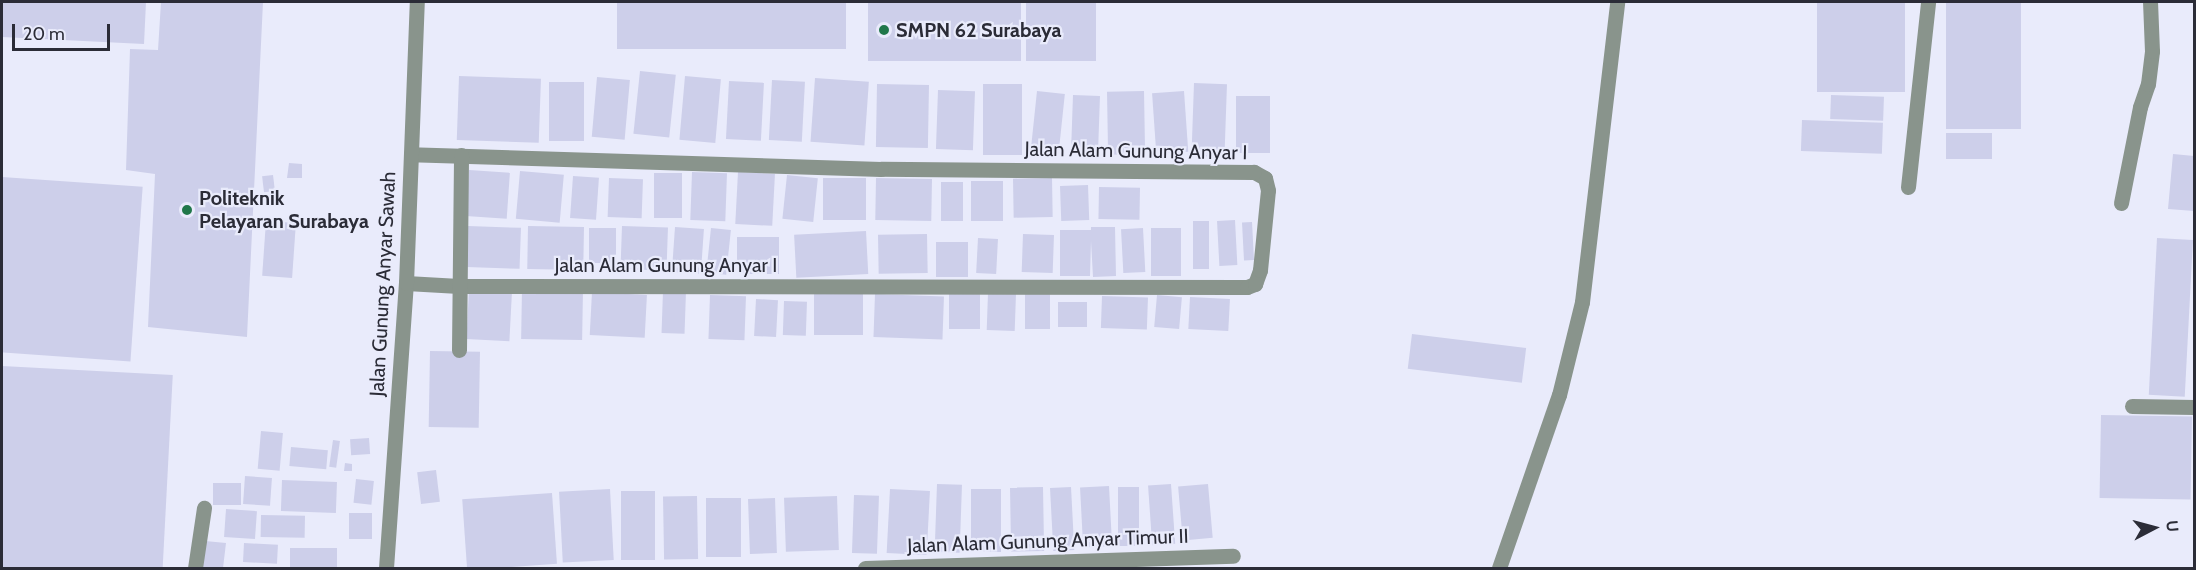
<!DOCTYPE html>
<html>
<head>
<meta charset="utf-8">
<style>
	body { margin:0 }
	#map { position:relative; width:2196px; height:570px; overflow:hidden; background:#e9ebfb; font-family:Cabin,sans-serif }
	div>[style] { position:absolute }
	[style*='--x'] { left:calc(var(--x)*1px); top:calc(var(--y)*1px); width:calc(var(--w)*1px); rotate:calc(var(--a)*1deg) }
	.building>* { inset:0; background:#cdcfea; transform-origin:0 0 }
	.minor>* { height:15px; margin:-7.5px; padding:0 7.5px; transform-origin:7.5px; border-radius:7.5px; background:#89948c }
	.dots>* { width:16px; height:16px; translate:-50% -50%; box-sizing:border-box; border:3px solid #e9ebfb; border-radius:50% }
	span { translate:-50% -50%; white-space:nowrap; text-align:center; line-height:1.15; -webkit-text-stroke:4.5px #e9ebfb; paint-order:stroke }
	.poi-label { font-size:20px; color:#2b2c37; font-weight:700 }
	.left { translate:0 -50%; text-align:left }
	.street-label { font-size:20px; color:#2b2c37 }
	.frame { position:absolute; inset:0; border:3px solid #2b2c37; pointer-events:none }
	.north { position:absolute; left:2124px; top:498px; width:60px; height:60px; -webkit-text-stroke:4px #e9ebfb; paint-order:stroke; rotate:84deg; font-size:16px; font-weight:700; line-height:24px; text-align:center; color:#2b2c37 }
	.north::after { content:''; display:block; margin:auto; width:21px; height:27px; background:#2b2c37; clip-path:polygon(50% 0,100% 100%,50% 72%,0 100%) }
	.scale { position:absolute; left:12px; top:24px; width:98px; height:27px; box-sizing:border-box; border:3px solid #2b2c37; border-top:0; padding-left:8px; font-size:18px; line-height:21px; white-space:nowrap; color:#2b2c37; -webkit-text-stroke:4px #e9ebfb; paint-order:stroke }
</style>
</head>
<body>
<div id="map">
	<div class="building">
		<div style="clip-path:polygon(2px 2px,146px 2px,144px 44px,2px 37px)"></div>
		<div style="clip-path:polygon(161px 2px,263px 2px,247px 337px,148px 327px,155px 174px,126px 170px,130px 49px,158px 50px)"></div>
		<div style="left:617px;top:2px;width:229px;height:47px"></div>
		<div style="left:868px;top:2px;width:153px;height:59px"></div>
		<div style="left:1026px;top:2px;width:70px;height:59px"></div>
		<div style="left:1817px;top:2px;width:88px;height:90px"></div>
		<div style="left:1946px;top:2px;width:75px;height:127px"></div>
		<div style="left:640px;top:71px;width:36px;height:63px;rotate:6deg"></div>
		<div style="left:459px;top:76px;width:82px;height:64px;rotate:2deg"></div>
		<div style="left:685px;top:76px;width:36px;height:64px;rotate:5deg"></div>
		<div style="left:597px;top:77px;width:33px;height:60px;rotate:5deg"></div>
		<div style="left:815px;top:78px;width:54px;height:64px;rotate:4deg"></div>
		<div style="left:772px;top:80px;width:33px;height:60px;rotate:3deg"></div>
		<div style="left:729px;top:81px;width:35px;height:58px;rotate:3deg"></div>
		<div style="left:549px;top:82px;width:35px;height:59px"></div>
		<div style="left:1194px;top:83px;width:33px;height:73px;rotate:2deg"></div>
		<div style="left:877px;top:84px;width:52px;height:63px;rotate:1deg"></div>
		<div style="left:983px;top:84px;width:39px;height:71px"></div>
		<div style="left:938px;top:90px;width:37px;height:59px;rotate:2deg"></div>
		<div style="left:1037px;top:91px;width:28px;height:57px;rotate:6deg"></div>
		<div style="left:1144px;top:91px;width:63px;height:37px;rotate:89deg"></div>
		<div style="left:1184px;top:91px;width:61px;height:32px;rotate:86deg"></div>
		<div style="left:1073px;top:95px;width:27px;height:55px;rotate:2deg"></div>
		<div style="left:1831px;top:95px;width:53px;height:24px;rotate:2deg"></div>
		<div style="left:1236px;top:96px;width:34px;height:57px"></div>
		<div style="left:1802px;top:120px;width:81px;height:31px;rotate:2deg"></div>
		<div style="left:1946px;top:133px;width:46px;height:26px"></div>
		<div style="clip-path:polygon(2173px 154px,2194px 156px,2194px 211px,2168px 209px)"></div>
		<div style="clip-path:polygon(289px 163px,302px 164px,302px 178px,287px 178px)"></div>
		<div style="left:469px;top:170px;width:41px;height:46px;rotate:4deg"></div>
		<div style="left:520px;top:171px;width:44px;height:48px;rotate:5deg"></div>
		<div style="left:692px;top:172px;width:35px;height:48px;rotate:2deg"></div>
		<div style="left:738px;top:172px;width:37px;height:52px;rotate:3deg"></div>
		<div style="left:654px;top:173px;width:28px;height:45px"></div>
		<div style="left:273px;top:175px;width:16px;height:11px;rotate:83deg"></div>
		<div style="left:787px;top:175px;width:31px;height:44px;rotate:6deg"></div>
		<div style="left:573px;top:176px;width:26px;height:42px;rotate:4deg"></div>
		<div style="left:2px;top:177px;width:141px;height:175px;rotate:4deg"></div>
		<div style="left:609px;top:178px;width:34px;height:39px;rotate:2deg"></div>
		<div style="left:823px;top:178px;width:43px;height:42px"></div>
		<div style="left:876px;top:178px;width:56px;height:42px;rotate:1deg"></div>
		<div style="left:1052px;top:178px;width:39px;height:39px;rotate:89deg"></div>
		<div style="left:971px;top:181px;width:32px;height:40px"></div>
		<div style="left:941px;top:182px;width:22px;height:39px"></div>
		<div style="left:1088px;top:185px;width:35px;height:28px;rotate:88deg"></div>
		<div style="left:1099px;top:187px;width:41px;height:32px;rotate:1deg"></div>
		<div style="left:1235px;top:220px;width:45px;height:18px;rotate:87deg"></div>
		<div style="left:266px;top:221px;width:30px;height:55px;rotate:4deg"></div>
		<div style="left:1193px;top:221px;width:16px;height:48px"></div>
		<div style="left:1252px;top:222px;width:38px;height:10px;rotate:87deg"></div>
		<div style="left:468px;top:226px;width:53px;height:41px;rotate:2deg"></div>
		<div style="left:528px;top:226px;width:56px;height:43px;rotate:1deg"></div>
		<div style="left:622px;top:226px;width:46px;height:43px;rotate:2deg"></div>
		<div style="left:675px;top:227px;width:29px;height:45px;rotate:4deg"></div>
		<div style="clip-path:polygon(1091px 227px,1115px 227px,1116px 276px,1093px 277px,1091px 241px,1090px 276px,1060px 276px,1060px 230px,1091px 230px)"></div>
		<div style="left:589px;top:228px;width:27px;height:35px"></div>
		<div style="left:711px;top:228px;width:20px;height:45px;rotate:6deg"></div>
		<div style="left:1143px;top:228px;width:44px;height:22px;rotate:87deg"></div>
		<div style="left:1181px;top:228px;width:48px;height:30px;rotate:90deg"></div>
		<div style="left:866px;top:231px;width:43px;height:72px;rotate:87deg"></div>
		<div style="left:927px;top:234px;width:39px;height:49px;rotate:89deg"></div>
		<div style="left:1023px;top:234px;width:31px;height:38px;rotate:2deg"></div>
		<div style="left:737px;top:237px;width:42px;height:37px"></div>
		<div style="left:978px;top:238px;width:20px;height:35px;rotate:3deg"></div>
		<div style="left:2157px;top:238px;width:36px;height:157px;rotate:3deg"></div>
		<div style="left:936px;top:242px;width:32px;height:35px"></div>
		<div style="left:522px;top:289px;width:61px;height:50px;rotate:1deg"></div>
		<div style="left:469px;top:290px;width:43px;height:49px;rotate:3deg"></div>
		<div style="left:663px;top:291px;width:23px;height:42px;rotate:2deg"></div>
		<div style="left:592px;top:292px;width:55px;height:43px;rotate:3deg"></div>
		<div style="left:863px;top:293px;width:42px;height:49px;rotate:90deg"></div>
		<div style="left:949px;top:293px;width:31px;height:36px"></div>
		<div style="left:988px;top:293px;width:28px;height:37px;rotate:2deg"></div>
		<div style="left:1050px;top:293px;width:36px;height:25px;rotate:90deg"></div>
		<div style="left:875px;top:294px;width:69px;height:43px;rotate:2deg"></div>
		<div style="left:710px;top:295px;width:36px;height:44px;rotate:2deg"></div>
		<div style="left:1157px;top:295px;width:25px;height:32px;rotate:5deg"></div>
		<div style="left:1102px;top:296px;width:46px;height:32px;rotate:2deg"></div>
		<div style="left:1190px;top:297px;width:40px;height:32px;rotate:3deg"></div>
		<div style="left:756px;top:299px;width:22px;height:37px;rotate:3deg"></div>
		<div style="left:784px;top:301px;width:23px;height:34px;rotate:2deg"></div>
		<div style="left:1058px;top:302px;width:29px;height:25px"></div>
		<div style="left:1412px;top:334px;width:115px;height:35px;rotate:7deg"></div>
		<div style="left:430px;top:351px;width:50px;height:76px;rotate:1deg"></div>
		<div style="left:2px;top:366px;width:171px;height:202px;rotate:3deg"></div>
		<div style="left:2101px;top:415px;width:91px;height:83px;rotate:1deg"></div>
		<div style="left:261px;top:431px;width:22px;height:38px;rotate:5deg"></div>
		<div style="left:369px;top:438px;width:16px;height:19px;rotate:86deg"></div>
		<div style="left:333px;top:440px;width:7px;height:27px;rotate:8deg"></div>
		<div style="left:291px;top:447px;width:37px;height:19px;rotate:5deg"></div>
		<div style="clip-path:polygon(345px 463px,352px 464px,352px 471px,344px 471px)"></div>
		<div style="left:436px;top:470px;width:32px;height:19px;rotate:83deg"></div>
		<div style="left:245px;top:476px;width:27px;height:28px;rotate:4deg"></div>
		<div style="left:356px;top:479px;width:18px;height:24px;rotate:6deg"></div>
		<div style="left:282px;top:480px;width:55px;height:31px;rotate:2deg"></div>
		<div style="left:213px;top:483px;width:28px;height:22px"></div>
		<div style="left:937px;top:484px;width:25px;height:68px;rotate:2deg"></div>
		<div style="left:1171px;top:484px;width:60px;height:23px;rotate:86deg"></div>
		<div style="left:1208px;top:484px;width:54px;height:30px;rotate:85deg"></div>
		<div style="left:1109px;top:486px;width:60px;height:29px;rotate:87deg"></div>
		<div style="left:1043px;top:487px;width:64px;height:33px;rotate:89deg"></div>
		<div style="left:1071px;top:487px;width:63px;height:21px;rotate:87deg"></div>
		<div style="left:1118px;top:487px;width:21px;height:59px"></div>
		<div style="left:610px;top:489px;width:71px;height:51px;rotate:87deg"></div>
		<div style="left:890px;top:489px;width:40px;height:64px;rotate:3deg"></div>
		<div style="left:971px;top:489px;width:30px;height:63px"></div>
		<div style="left:621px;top:491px;width:34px;height:69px"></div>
		<div style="left:552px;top:493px;width:71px;height:90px;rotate:86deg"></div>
		<div style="left:854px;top:495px;width:25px;height:58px;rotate:2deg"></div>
		<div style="left:697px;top:496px;width:63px;height:34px;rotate:89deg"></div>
		<div style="left:837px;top:496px;width:54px;height:53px;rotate:88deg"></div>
		<div style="left:706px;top:498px;width:35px;height:59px"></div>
		<div style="left:775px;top:498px;width:55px;height:27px;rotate:88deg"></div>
		<div style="left:226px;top:509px;width:31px;height:28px;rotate:4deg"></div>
		<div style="left:349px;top:513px;width:23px;height:26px"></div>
		<div style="left:261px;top:515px;width:44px;height:22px;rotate:1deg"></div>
		<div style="clip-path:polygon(205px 541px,226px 543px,223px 568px,201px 568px)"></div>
		<div style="left:244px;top:543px;width:34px;height:19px;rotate:3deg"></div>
		<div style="left:290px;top:548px;width:47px;height:20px"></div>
	</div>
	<div class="minor">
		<div style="--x:1908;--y:187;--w:186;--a:-83.8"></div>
		<div style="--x:2121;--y:203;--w:98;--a:-78.8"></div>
		<div style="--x:2140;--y:107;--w:24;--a:-71"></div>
		<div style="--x:2148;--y:84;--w:33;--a:-83"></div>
		<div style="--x:2152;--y:51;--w:49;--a:-92.3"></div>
		<div style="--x:406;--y:283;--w:53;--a:3.2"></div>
		<div style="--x:459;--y:286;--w:788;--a:0.07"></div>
		<div style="--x:1247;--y:287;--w:9;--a:-21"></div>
		<div style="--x:1255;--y:284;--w:15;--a:-70"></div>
		<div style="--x:1260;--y:270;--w:80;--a:-84.3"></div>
		<div style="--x:1268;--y:190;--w:12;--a:-104"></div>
		<div style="--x:1265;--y:178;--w:13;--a:-151"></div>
		<div style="--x:1254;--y:172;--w:373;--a:-179.5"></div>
		<div style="--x:881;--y:169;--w:470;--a:-178.2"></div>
		<div style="--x:459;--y:350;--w:195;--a:-89.4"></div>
		<div style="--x:2132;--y:406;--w:62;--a:0.9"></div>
		<div style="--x:195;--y:568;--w:61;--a:-81.5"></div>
		<div style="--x:386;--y:568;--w:286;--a:-86"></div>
		<div style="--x:406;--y:283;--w:281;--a:-87.8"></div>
		<div style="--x:865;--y:568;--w:368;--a:-1.9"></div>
		<div style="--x:1499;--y:568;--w:183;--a:-70.9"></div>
		<div style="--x:1559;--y:395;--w:96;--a:-76.1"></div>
		<div style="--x:1582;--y:302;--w:302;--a:-83.3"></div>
	</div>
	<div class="dots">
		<div style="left:884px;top:30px;background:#20774a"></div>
		<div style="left:187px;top:210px;background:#20774a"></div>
	</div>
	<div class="poi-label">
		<span class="left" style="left:896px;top:30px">SMPN 62 Surabaya</span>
		<span class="left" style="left:199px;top:210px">Politeknik<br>Pelayaran Surabaya</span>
	</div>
	<div class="street-label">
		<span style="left:1136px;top:151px;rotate:1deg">Jalan Alam Gunung Anyar I</span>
		<span style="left:666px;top:265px">Jalan Alam Gunung Anyar I</span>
		<span style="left:383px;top:284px;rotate:-87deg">Jalan Gunung Anyar Sawah</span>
		<span style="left:1048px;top:541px;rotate:-2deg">Jalan Alam Gunung Anyar Timur II</span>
	</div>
	<div class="frame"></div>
	<div class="north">U</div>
	<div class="scale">20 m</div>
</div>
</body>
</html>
